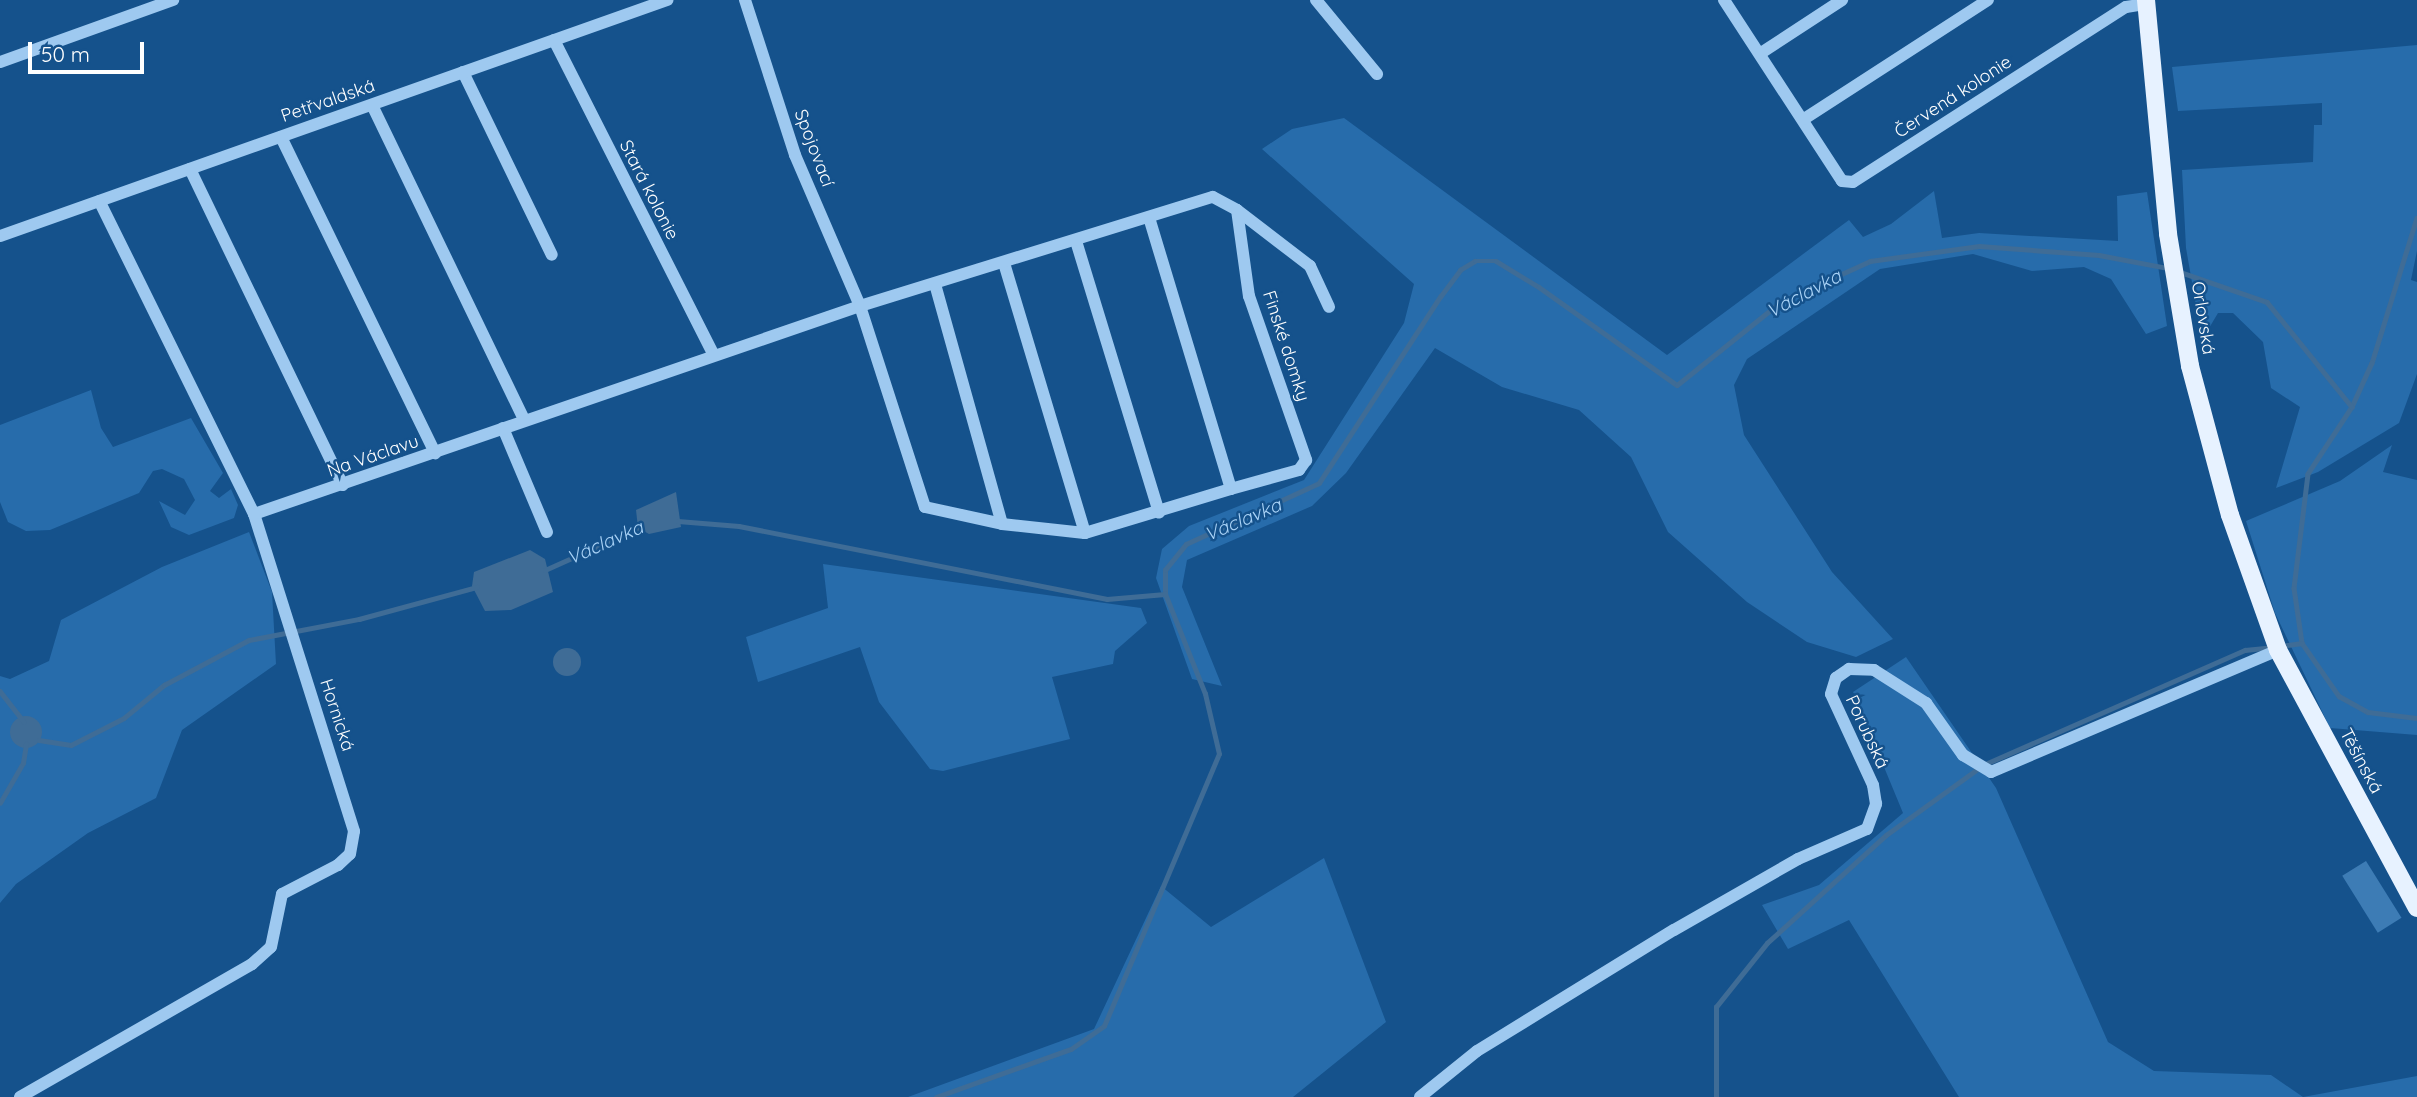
<!DOCTYPE html>
<html>
<head>
<meta charset="utf-8">
<style>
	body { margin:0 }
	#map { position:relative; width:2417px; height:1097px; overflow:hidden; background:#15528c; font-family:Quicksand,sans-serif }
	div>[style] { position:absolute }
	[style*='--x'] { left:calc(var(--x)*1px); top:calc(var(--y)*1px); width:calc(var(--w)*1px); rotate:calc(var(--a)*1deg) }
	.green>* { inset:0; background:#276cab }
	.water>* { inset:0; background:#3f6c96 }
	.round { border-radius:50% }
	.stream>* { height:4.5px; margin:-2.25px; padding:0 2.25px; transform-origin:2.25px; border-radius:2.25px; background:#3f6c96 }
	.building>* { inset:0; background:#3d7cb5; transform-origin:0 0 }
	.minor>* { height:12px; margin:-6px; padding:0 6px; transform-origin:6px; border-radius:6px; background:#9ec9f0 }
	.major>* { height:18px; margin:-9px; padding:0 9px; transform-origin:9px; border-radius:9px; background:#e7f2ff }
	span { translate:-50% -50%; white-space:nowrap; text-align:center; line-height:1.15; -webkit-text-stroke:5px #15528c; paint-order:stroke }
	.street-label { font-size:18px; color:#fff }
	.water-label { font-size:19px; color:#aad3f7; font-style:italic }
	.scale { position:absolute; left:28px; top:42px; width:116px; height:32px; box-sizing:border-box; border:4px solid #fff; border-top:0; padding-left:9px; font-size:21px; line-height:24px; white-space:nowrap; color:#fff; -webkit-text-stroke:5px #15528c; paint-order:stroke }
</style>
</head>
<body>
<div id="map">
	<div class="green">
		<div style="clip-path:polygon(2417px 45px,2417px 251px,2411px 280px,2417px 282px,2417px 374px,2399px 423px,2318px 472px,2276px 488px,2300px 407px,2271px 388px,2263px 342px,2233px 313px,2218px 313px,2202px 340px,2186px 248px,2182px 170px,2313px 162px,2314px 125px,2322px 125px,2322px 103px,2178px 111px,2172px 67px)"></div>
		<div style="clip-path:polygon(1344px 118px,1667px 355px,1849px 220px,1863px 237px,1891px 224px,1934px 191px,1942px 238px,1979px 233px,2118px 241px,2117px 196px,2147px 192px,2167px 326px,2146px 334px,2111px 279px,2084px 267px,2032px 271px,1973px 254px,1880px 269px,1747px 359px,1734px 385px,1744px 435px,1832px 572px,1893px 639px,1856px 657px,1807px 642px,1747px 602px,1668px 532px,1631px 457px,1579px 410px,1502px 387px,1435px 348px,1346px 473px,1312px 506px,1187px 560px,1182px 587px,1222px 686px,1192px 679px,1156px 578px,1162px 549px,1189px 526px,1304px 480px,1404px 323px,1414px 284px,1262px 149px,1292px 129px)"></div>
		<div style="clip-path:polygon(91px 390px,101px 428px,113px 447px,191px 418px,223px 473px,210px 491px,219px 498px,231px 489px,238px 505px,234px 518px,189px 535px,171px 527px,159px 501px,185px 515px,195px 500px,184px 479px,162px 469px,153px 471px,139px 493px,50px 530px,26px 531px,8px 522px,0 502px,0 425px)"></div>
		<div style="clip-path:polygon(2392px 445px,2383px 472px,2417px 480px,2417px 735px,2330px 728px,2275px 613px,2246px 521px,2340px 481px)"></div>
		<div style="clip-path:polygon(249px 532px,272px 592px,276px 664px,182px 730px,156px 798px,88px 833px,16px 884px,0 903px,0 676px,10px 679px,49px 661px,61px 620px,162px 567px)"></div>
		<div style="clip-path:polygon(823px 564px,1141px 608px,1147px 623px,1115px 651px,1113px 664px,1052px 677px,1070px 739px,943px 771px,930px 769px,879px 702px,860px 647px,758px 682px,746px 637px,828px 608px)"></div>
		<div style="clip-path:polygon(1906px 657px,1996px 788px,2108px 1042px,2154px 1071px,2271px 1075px,2303px 1097px,2417px 1076px,2417px 1097px,1959px 1097px,1849px 920px,1788px 949px,1762px 905px,1819px 885px,1903px 813px,1853px 692px)"></div>
		<div style="clip-path:polygon(1324px 858px,1386px 1022px,1293px 1097px,908px 1097px,1094px 1029px,1161px 886px,1211px 927px)"></div>
	</div>
	<div class="water">
		<div style="clip-path:polygon(676px 492px,681px 527px,649px 534px,638px 528px,636px 510px)"></div>
		<div style="clip-path:polygon(530px 550px,545px 559px,553px 592px,511px 610px,485px 611px,472px 586px,474px 572px)"></div>
		<div class="round" style="left:553px;top:648px;width:28px;height:28px"></div>
		<div class="round" style="left:10px;top:716px;width:32px;height:32px"></div>
	</div>
	<div class="stream">
		<div style="--x:2417;--y:218;--w:152;--a:107.2"></div>
		<div style="--x:2372;--y:363;--w:48;--a:114.4"></div>
		<div style="--x:2352;--y:407;--w:80;--a:123.3"></div>
		<div style="--x:2308;--y:474;--w:115;--a:97"></div>
		<div style="--x:2294;--y:588;--w:56;--a:81.7"></div>
		<div style="--x:2302;--y:643;--w:65;--a:55.1"></div>
		<div style="--x:2339;--y:696;--w:33;--a:29"></div>
		<div style="--x:2368;--y:712;--w:49;--a:7"></div>
		<div style="--x:2180;--y:272;--w:92;--a:19"></div>
		<div style="--x:2267;--y:302;--w:135;--a:51"></div>
		<div style="--x:678;--y:521;--w:61;--a:4.7"></div>
		<div style="--x:739;--y:526;--w:375;--a:11.2"></div>
		<div style="--x:1107;--y:599;--w:58;--a:-4.9"></div>
		<div style="--x:1165;--y:594;--w:24;--a:-90"></div>
		<div style="--x:1165;--y:570;--w:33;--a:-51"></div>
		<div style="--x:1186;--y:544;--w:146;--a:-24.6"></div>
		<div style="--x:1319;--y:483;--w:222;--a:-57"></div>
		<div style="--x:1440;--y:297;--w:34;--a:-53"></div>
		<div style="--x:1460;--y:270;--w:17;--a:-31"></div>
		<div style="--x:1475;--y:261;--w:21;--a:0"></div>
		<div style="--x:1496;--y:261;--w:50;--a:31.2"></div>
		<div style="--x:1539;--y:287;--w:169;--a:35.4"></div>
		<div style="--x:1677;--y:385;--w:134;--a:-38.7"></div>
		<div style="--x:1782;--y:301;--w:97;--a:-24.4"></div>
		<div style="--x:1870;--y:261;--w:110;--a:-7.8"></div>
		<div style="--x:1979;--y:246;--w:120;--a:4.3"></div>
		<div style="--x:2099;--y:255;--w:70;--a:10.7"></div>
		<div style="--x:545;--y:570;--w:107;--a:-24.2"></div>
		<div style="--x:2281;--y:646;--w:21;--a:-8"></div>
		<div style="--x:0;--y:691;--w:39;--a:52"></div>
		<div style="--x:39;--y:740;--w:32;--a:9"></div>
		<div style="--x:71;--y:745;--w:59;--a:-27"></div>
		<div style="--x:124;--y:718;--w:52;--a:-39.5"></div>
		<div style="--x:164;--y:685;--w:96;--a:-27.9"></div>
		<div style="--x:249;--y:640;--w:112;--a:-10.8"></div>
		<div style="--x:359;--y:619;--w:122;--a:-15.2"></div>
		<div style="--x:0;--y:803;--w:46;--a:-60.1"></div>
		<div style="--x:23;--y:763;--w:19;--a:-81"></div>
		<div style="--x:936;--y:1097;--w:143;--a:-19.6"></div>
		<div style="--x:1071;--y:1049;--w:40;--a:-34.9"></div>
		<div style="--x:1104;--y:1026;--w:295;--a:-67.1"></div>
		<div style="--x:1219;--y:754;--w:62;--a:-103.1"></div>
		<div style="--x:1205;--y:694;--w:108;--a:-111.8"></div>
		<div style="--x:1716;--y:1097;--w:90;--a:-90"></div>
		<div style="--x:1716;--y:1007;--w:82;--a:-51.4"></div>
		<div style="--x:1767;--y:943;--w:161;--a:-42.2"></div>
		<div style="--x:1886;--y:835;--w:120;--a:-35.8"></div>
		<div style="--x:1983;--y:765;--w:286;--a:-23.7"></div>
		<div style="--x:2245;--y:650;--w:27;--a:-6"></div>
	</div>
	<div class="building">
		<div style="left:2366px;top:861px;width:67px;height:28px;rotate:58deg"></div>
	</div>
	<div class="minor">
		<div style="--x:745;--y:0;--w:163;--a:72.1"></div>
		<div style="--x:795;--y:155;--w:164;--a:66.7"></div>
		<div style="--x:860;--y:306;--w:211;--a:72.1"></div>
		<div style="--x:925;--y:507;--w:79;--a:12.4"></div>
		<div style="--x:1002;--y:524;--w:83;--a:6.2"></div>
		<div style="--x:1085;--y:533;--w:152;--a:-16.8"></div>
		<div style="--x:1231;--y:489;--w:284;--a:-106.8"></div>
		<div style="--x:1316;--y:0;--w:96;--a:50.5"></div>
		<div style="--x:1724;--y:0;--w:216;--a:56.9"></div>
		<div style="--x:1842;--y:181;--w:11;--a:5"></div>
		<div style="--x:1853;--y:182;--w:324;--a:-32.7"></div>
		<div style="--x:2126;--y:7;--w:20;--a:-9"></div>
		<div style="--x:554;--y:40;--w:352;--a:63.1"></div>
		<div style="--x:1761;--y:53;--w:97;--a:-33.2"></div>
		<div style="--x:0;--y:62;--w:184;--a:-19.7"></div>
		<div style="--x:463;--y:72;--w:203;--a:64.1"></div>
		<div style="--x:372;--y:105;--w:350;--a:64.2"></div>
		<div style="--x:1804;--y:119;--w:219;--a:-32.9"></div>
		<div style="--x:281;--y:137;--w:352;--a:64"></div>
		<div style="--x:190;--y:169;--w:351;--a:64.2"></div>
		<div style="--x:1237;--y:210;--w:92;--a:37.5"></div>
		<div style="--x:1310;--y:266;--w:45;--a:65.1"></div>
		<div style="--x:0;--y:236;--w:708;--a:-19.48"></div>
		<div style="--x:1076;--y:241;--w:284;--a:73"></div>
		<div style="--x:1004;--y:263;--w:282;--a:73.3"></div>
		<div style="--x:935;--y:284;--w:249;--a:74.4"></div>
		<div style="--x:503;--y:428;--w:113;--a:67.1"></div>
		<div style="--x:254;--y:514;--w:641;--a:-18.94"></div>
		<div style="--x:860;--y:306;--w:369;--a:-17.2"></div>
		<div style="--x:1213;--y:197;--w:27;--a:28"></div>
		<div style="--x:1237;--y:210;--w:87;--a:82.1"></div>
		<div style="--x:1249;--y:296;--w:174;--a:70.8"></div>
		<div style="--x:1306;--y:460;--w:12;--a:125"></div>
		<div style="--x:1299;--y:470;--w:71;--a:164.4"></div>
		<div style="--x:20;--y:1097;--w:267;--a:-29.8"></div>
		<div style="--x:252;--y:964;--w:25;--a:-42"></div>
		<div style="--x:271;--y:947;--w:54;--a:-78.3"></div>
		<div style="--x:282;--y:894;--w:63;--a:-27.4"></div>
		<div style="--x:338;--y:865;--w:16;--a:-43"></div>
		<div style="--x:350;--y:854;--w:23;--a:-80"></div>
		<div style="--x:354;--y:831;--w:332;--a:-107.5"></div>
		<div style="--x:254;--y:514;--w:349;--a:-116.3"></div>
		<div style="--x:1420;--y:1097;--w:73;--a:-38.9"></div>
		<div style="--x:1477;--y:1051;--w:231;--a:-31.6"></div>
		<div style="--x:1674;--y:930;--w:143;--a:-29.8"></div>
		<div style="--x:1798;--y:859;--w:75;--a:-23.5"></div>
		<div style="--x:1867;--y:829;--w:27;--a:-70"></div>
		<div style="--x:1876;--y:804;--w:19;--a:-99"></div>
		<div style="--x:1873;--y:785;--w:100;--a:-114.8"></div>
		<div style="--x:1831;--y:694;--w:17;--a:-73"></div>
		<div style="--x:1836;--y:678;--w:16;--a:-35"></div>
		<div style="--x:1849;--y:669;--w:25;--a:2"></div>
		<div style="--x:1874;--y:670;--w:62;--a:32.4"></div>
		<div style="--x:1926;--y:703;--w:64;--a:54.6"></div>
		<div style="--x:1963;--y:755;--w:33;--a:31"></div>
		<div style="--x:1991;--y:772;--w:312;--a:-23"></div>
	</div>
	<div class="major">
		<div style="--x:2146;--y:0;--w:235;--a:84.6"></div>
		<div style="--x:2168;--y:234;--w:134;--a:80.5"></div>
		<div style="--x:2190;--y:366;--w:154;--a:75"></div>
		<div style="--x:2230;--y:515;--w:143;--a:70.4"></div>
		<div style="--x:2278;--y:650;--w:293;--a:61.7"></div>
	</div>
	<div class="street-label">
		<span style="left:1953px;top:97px;rotate:-33deg">Červená kolonie</span>
		<span style="left:328px;top:101px;rotate:-19deg">Petřvaldská</span>
		<span style="left:814px;top:148px;rotate:69deg">Spojovací</span>
		<span style="left:649px;top:190px;rotate:63deg">Stará kolonie</span>
		<span style="left:2203px;top:318px;rotate:81deg">Orlovská</span>
		<span style="left:1286px;top:346px;rotate:72deg">Finské domky</span>
		<span style="left:373px;top:456px;rotate:-19deg">Na Václavu</span>
		<span style="left:337px;top:715px;rotate:72deg">Hornická</span>
		<span style="left:1867px;top:732px;rotate:65deg">Porubská</span>
		<span style="left:2361px;top:761px;rotate:62deg">Těšínská</span>
	</div>
	<div class="water-label">
		<span style="left:1804px;top:294px;rotate:-28deg">Václavka</span>
		<span style="left:1243px;top:520px;rotate:-23deg">Václavka</span>
		<span style="left:605px;top:543px;rotate:-24deg">Václavka</span>
	</div>
	<div class="scale">50 m</div>
</div>
</body>
</html>
